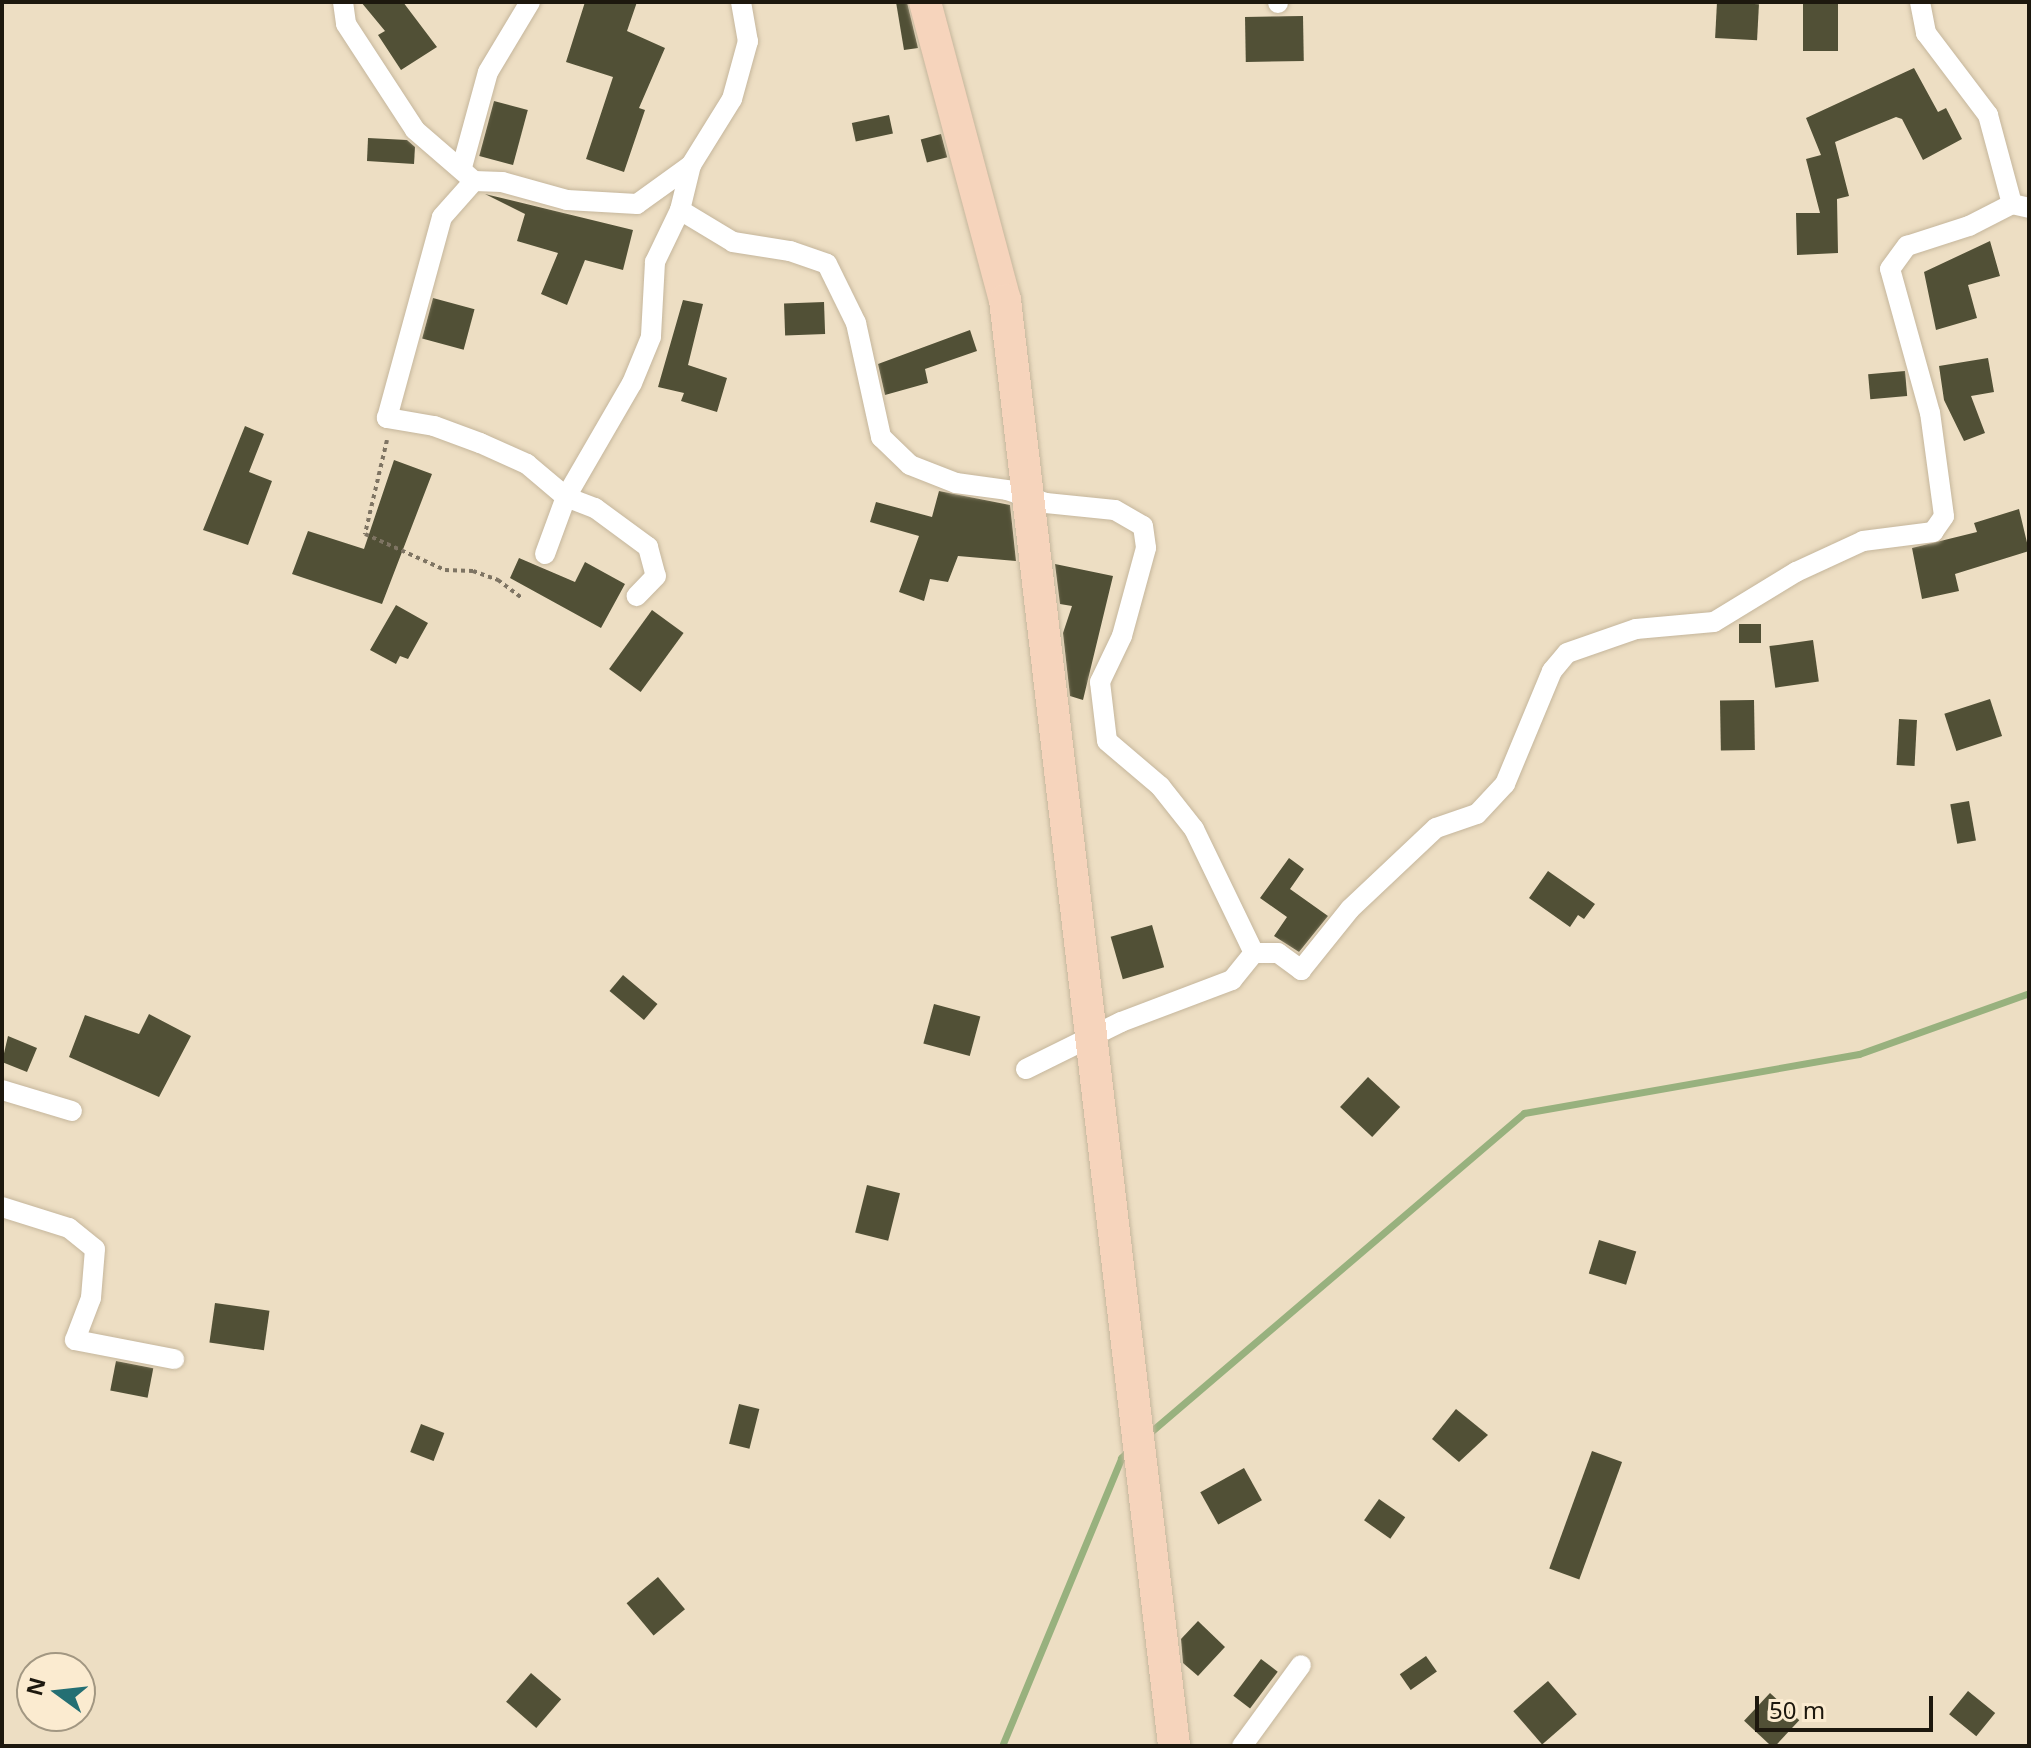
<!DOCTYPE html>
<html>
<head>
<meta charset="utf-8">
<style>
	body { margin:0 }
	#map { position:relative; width:2031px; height:1748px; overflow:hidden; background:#eddec3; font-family:"Noto Sans",sans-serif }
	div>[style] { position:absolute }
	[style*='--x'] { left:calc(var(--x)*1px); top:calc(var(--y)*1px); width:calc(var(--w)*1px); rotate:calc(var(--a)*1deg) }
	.stream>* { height:7px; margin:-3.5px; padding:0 3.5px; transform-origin:3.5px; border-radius:3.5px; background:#98b17e }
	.building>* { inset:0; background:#515036; transform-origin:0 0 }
	.path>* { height:4px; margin-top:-2px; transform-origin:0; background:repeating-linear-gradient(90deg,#7e7463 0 4px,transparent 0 8px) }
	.roads { filter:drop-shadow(0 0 2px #c5b69c) drop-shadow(0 0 2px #c5b69c) }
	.minor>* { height:20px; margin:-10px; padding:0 10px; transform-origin:10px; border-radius:10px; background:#fff }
	.trunk>* { height:32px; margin:-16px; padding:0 16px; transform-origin:16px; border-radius:16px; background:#f6d4bc }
	span { translate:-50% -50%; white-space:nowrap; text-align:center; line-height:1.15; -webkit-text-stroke:8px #fbebd0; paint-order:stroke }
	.frame { position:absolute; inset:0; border:4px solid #1d180e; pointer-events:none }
	.north { position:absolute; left:16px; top:1652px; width:80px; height:80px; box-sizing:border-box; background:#fbebd0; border:2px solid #a29782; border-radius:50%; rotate:285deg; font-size:22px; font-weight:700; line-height:32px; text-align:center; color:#1d180e }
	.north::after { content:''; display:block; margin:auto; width:28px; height:36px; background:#246f73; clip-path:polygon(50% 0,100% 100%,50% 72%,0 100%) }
	.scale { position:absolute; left:1755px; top:1696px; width:178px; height:36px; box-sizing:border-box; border:4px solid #1d180e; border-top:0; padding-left:10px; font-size:24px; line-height:28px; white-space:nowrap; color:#1d180e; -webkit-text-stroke:6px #fbebd0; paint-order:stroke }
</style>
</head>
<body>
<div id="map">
	<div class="stream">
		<div style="--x:1147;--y:1435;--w:496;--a:-40.5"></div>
		<div style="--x:1524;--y:1113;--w:340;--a:-10"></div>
		<div style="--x:1859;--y:1054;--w:181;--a:-19.7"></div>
		<div style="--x:1002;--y:1746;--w:312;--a:-67.5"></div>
		<div style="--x:1121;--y:1458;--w:10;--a:-45"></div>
	</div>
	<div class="building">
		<div style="clip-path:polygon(361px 2px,403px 2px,437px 47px,401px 70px,378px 35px,385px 31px)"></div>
		<div style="clip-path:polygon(585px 2px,637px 2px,627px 31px,665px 48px,639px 108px,645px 110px,624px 172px,586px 159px,613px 77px,566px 62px)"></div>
		<div style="clip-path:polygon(896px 2px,907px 2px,918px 48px,904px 50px)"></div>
		<div style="left:1717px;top:2px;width:42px;height:36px;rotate:3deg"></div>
		<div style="left:1803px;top:2px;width:35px;height:49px"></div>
		<div style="left:1303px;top:16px;width:45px;height:58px;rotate:89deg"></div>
		<div style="clip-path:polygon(1914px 68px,1938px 112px,1946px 108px,1962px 139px,1923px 160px,1902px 119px,1896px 117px,1835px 142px,1849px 196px,1837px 199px,1838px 253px,1797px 255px,1796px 213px,1820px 213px,1806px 159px,1821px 155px,1806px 118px)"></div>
		<div style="left:494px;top:101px;width:35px;height:57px;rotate:15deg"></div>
		<div style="left:889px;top:115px;width:19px;height:38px;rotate:78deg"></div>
		<div style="left:941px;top:134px;width:24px;height:21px;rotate:75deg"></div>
		<div style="clip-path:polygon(368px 138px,407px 140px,415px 147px,414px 164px,367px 161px)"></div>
		<div style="clip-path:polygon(485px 194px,633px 230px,623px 270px,585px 260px,567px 305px,541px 294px,558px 253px,517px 241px,525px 214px)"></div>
		<div style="clip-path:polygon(1990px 241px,2000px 276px,1968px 285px,1977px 318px,1936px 330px,1924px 272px)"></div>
		<div style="left:433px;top:298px;width:43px;height:42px;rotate:15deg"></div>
		<div style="clip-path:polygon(683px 300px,703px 304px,688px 365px,727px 378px,717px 412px,681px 401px,684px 393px,658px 387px)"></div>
		<div style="left:824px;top:302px;width:32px;height:40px;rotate:88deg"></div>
		<div style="clip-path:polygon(970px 330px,977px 351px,925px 369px,928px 383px,885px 395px,878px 364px)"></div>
		<div style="clip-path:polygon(1988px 358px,1994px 392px,1971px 396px,1985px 433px,1964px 441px,1944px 400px,1939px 366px)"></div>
		<div style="left:1905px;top:371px;width:25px;height:37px;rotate:85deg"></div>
		<div style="clip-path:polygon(245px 426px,264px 434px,249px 472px,272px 481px,248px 545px,203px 530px)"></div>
		<div style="clip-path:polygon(394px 460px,432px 474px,382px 604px,292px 574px,308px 531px,364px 549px)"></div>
		<div style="clip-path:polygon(939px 491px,1010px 505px,1016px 561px,958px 556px,948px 582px,930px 579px,924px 601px,899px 592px,919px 536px,870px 522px,876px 502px,932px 517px)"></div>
		<div style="clip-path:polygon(2019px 509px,2029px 551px,1955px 574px,1959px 591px,1922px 599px,1912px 548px,1977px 532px,1974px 523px)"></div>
		<div style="clip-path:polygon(519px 558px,575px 582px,585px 562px,625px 584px,601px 628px,510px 578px)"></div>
		<div style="clip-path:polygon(1055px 564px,1113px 576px,1083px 700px,1070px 696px,1063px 633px,1072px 606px,1060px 604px)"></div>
		<div style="clip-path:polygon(396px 605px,428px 623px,408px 659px,400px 656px,396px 664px,370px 650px)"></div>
		<div style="left:652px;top:610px;width:39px;height:73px;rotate:36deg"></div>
		<div style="left:1739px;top:624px;width:22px;height:19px"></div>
		<div style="left:1813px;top:640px;width:42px;height:44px;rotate:82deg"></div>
		<div style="left:1990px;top:699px;width:39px;height:48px;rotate:72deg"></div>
		<div style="left:1754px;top:700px;width:50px;height:34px;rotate:89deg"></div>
		<div style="left:1899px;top:719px;width:18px;height:46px;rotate:3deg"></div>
		<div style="left:1969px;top:801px;width:40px;height:19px;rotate:80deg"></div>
		<div style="clip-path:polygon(1289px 858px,1304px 869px,1290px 889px,1328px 916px,1299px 952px,1274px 936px,1287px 917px,1260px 898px)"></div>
		<div style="clip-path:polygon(1548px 871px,1595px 904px,1584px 919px,1578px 915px,1570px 927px,1529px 898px)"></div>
		<div style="left:1152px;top:925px;width:44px;height:43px;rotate:74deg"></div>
		<div style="left:623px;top:975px;width:45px;height:21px;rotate:40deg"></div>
		<div style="left:934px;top:1004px;width:48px;height:41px;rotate:15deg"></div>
		<div style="clip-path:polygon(149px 1014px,191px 1036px,159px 1097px,69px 1057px,85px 1015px,139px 1034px)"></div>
		<div style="clip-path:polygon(8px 1036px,37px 1048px,27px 1072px,2px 1062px)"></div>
		<div style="left:1368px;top:1077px;width:44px;height:41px;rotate:43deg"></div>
		<div style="left:867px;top:1185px;width:34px;height:49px;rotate:14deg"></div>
		<div style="left:1599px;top:1240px;width:39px;height:35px;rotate:17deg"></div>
		<div style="left:215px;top:1303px;width:55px;height:40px;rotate:8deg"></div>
		<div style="left:116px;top:1361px;width:38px;height:30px;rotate:11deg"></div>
		<div style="left:739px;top:1404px;width:21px;height:41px;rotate:14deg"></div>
		<div style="clip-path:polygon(1456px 1409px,1488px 1435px,1459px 1462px,1432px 1439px)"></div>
		<div style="left:421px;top:1424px;width:25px;height:30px;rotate:21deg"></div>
		<div style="left:1592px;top:1451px;width:32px;height:125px;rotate:20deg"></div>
		<div style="left:1244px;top:1468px;width:37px;height:50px;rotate:61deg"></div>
		<div style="left:1379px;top:1499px;width:32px;height:26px;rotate:35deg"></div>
		<div style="left:658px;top:1577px;width:42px;height:41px;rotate:50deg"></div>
		<div style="clip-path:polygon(1198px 1621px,1225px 1647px,1198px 1676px,1183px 1663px,1181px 1639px)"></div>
		<div style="left:1426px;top:1656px;width:19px;height:32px;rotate:55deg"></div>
		<div style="left:1261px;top:1659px;width:21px;height:46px;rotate:37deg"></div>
		<div style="left:531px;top:1673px;width:40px;height:38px;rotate:41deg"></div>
		<div style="left:1548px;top:1681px;width:44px;height:46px;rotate:49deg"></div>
		<div style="left:1968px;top:1691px;width:35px;height:30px;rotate:39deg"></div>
		<div style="left:1770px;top:1693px;width:40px;height:38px;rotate:43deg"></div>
	</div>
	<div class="path">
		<div style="--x:387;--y:440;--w:97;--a:103.2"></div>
		<div style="--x:365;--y:534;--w:88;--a:24.2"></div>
		<div style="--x:445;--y:570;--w:28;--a:2"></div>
		<div style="--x:473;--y:571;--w:27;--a:20"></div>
		<div style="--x:498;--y:580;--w:31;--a:37"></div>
	</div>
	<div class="roads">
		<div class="minor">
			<div style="--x:343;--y:2;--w:22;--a:82"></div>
			<div style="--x:346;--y:24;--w:126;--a:56.9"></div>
			<div style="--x:415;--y:130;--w:78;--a:40.8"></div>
			<div style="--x:741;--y:2;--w:40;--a:80"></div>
			<div style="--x:748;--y:41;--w:60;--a:105.4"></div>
			<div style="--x:732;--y:99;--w:78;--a:121.8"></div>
			<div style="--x:691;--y:165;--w:46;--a:103.7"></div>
			<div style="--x:680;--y:210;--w:62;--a:31.1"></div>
			<div style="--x:733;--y:242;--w:58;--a:9"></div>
			<div style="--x:790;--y:251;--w:39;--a:19"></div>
			<div style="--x:827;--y:264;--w:66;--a:63.8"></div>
			<div style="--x:856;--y:323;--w:117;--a:77.6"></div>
			<div style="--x:881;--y:437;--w:40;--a:44"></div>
			<div style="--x:910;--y:465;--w:49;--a:21.4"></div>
			<div style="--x:956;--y:483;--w:51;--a:7.8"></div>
			<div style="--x:1007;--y:490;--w:41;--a:18.4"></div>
			<div style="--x:1046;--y:503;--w:69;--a:5.8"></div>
			<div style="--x:1115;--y:510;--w:32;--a:30"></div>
			<div style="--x:1143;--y:526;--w:22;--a:82"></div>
			<div style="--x:1146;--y:548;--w:91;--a:105.3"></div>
			<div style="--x:1122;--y:636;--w:51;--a:115.6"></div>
			<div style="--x:1100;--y:682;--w:59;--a:83.2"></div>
			<div style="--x:1107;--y:741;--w:70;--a:40.3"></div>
			<div style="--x:1160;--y:786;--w:55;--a:51.7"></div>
			<div style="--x:1194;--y:829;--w:138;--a:64.2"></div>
			<div style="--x:1254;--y:953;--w:24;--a:0"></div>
			<div style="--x:1278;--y:953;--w:29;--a:36"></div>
			<div style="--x:1301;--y:970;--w:78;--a:-51.2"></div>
			<div style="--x:1350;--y:909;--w:118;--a:-43.3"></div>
			<div style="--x:1436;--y:828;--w:43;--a:-18.9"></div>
			<div style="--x:1477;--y:814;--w:41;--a:-47"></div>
			<div style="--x:1505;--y:784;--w:122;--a:-67.4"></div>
			<div style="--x:1552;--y:671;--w:23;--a:-50"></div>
			<div style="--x:1567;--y:653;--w:73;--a:-19.2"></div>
			<div style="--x:1636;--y:629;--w:78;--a:-5.1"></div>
			<div style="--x:1714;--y:622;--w:96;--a:-31.4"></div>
			<div style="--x:1796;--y:572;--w:74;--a:-24.8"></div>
			<div style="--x:1863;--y:541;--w:71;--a:-7.3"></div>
			<div style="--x:1933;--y:532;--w:19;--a:-55"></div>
			<div style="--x:1944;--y:516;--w:104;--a:-97.7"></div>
			<div style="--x:1930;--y:413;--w:149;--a:-105.5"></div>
			<div style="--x:1890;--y:269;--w:29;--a:-54"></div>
			<div style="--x:1907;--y:246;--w:65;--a:-17.9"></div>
			<div style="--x:1969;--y:226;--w:48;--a:-27.1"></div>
			<div style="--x:1278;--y:2;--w:1;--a:90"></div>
			<div style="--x:1920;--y:2;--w:32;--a:79"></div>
			<div style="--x:1926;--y:33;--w:103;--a:52.9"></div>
			<div style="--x:1988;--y:115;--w:92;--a:74.9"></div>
			<div style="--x:2012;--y:204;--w:17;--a:13"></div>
			<div style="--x:462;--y:167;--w:98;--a:-74.7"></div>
			<div style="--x:488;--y:72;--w:82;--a:-59"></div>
			<div style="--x:680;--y:210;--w:58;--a:115.7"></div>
			<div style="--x:655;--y:262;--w:75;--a:93.1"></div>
			<div style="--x:651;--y:337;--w:50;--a:112.4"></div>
			<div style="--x:632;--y:383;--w:132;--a:120.1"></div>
			<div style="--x:566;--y:497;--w:51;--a:-139.8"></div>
			<div style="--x:527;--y:464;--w:51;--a:-155.9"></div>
			<div style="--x:480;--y:443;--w:49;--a:-159.7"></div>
			<div style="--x:434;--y:426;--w:48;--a:-170.3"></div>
			<div style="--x:387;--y:418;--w:208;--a:-74.7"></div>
			<div style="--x:442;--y:217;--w:48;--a:-48.4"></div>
			<div style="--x:474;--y:181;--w:28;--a:2"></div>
			<div style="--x:502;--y:182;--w:67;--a:15.5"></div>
			<div style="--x:567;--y:200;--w:70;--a:3.3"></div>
			<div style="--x:637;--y:204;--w:67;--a:-35.8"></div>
			<div style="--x:545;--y:554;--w:61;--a:-69.8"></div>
			<div style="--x:566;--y:497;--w:31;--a:21"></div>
			<div style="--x:595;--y:508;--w:66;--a:36.3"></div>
			<div style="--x:648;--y:547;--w:30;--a:75"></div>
			<div style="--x:656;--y:576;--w:28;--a:134"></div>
			<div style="--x:1026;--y:1069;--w:106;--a:-26.3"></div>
			<div style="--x:1121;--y:1022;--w:119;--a:-20.7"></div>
			<div style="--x:1232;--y:980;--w:35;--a:-51"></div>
			<div style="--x:2;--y:1090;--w:73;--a:16.7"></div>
			<div style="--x:2;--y:1207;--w:70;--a:17.4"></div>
			<div style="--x:69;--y:1228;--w:33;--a:39"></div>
			<div style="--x:95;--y:1249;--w:49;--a:94.7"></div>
			<div style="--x:91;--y:1298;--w:45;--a:110.9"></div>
			<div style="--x:75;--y:1340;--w:101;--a:10.9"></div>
			<div style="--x:1242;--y:1746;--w:100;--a:-53.9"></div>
		</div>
		<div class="trunk">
			<div style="--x:925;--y:2;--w:309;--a:75"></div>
			<div style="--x:1005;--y:300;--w:1456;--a:83.33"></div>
		</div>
	</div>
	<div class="frame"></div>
	<div class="north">N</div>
	<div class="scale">50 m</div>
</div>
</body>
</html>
